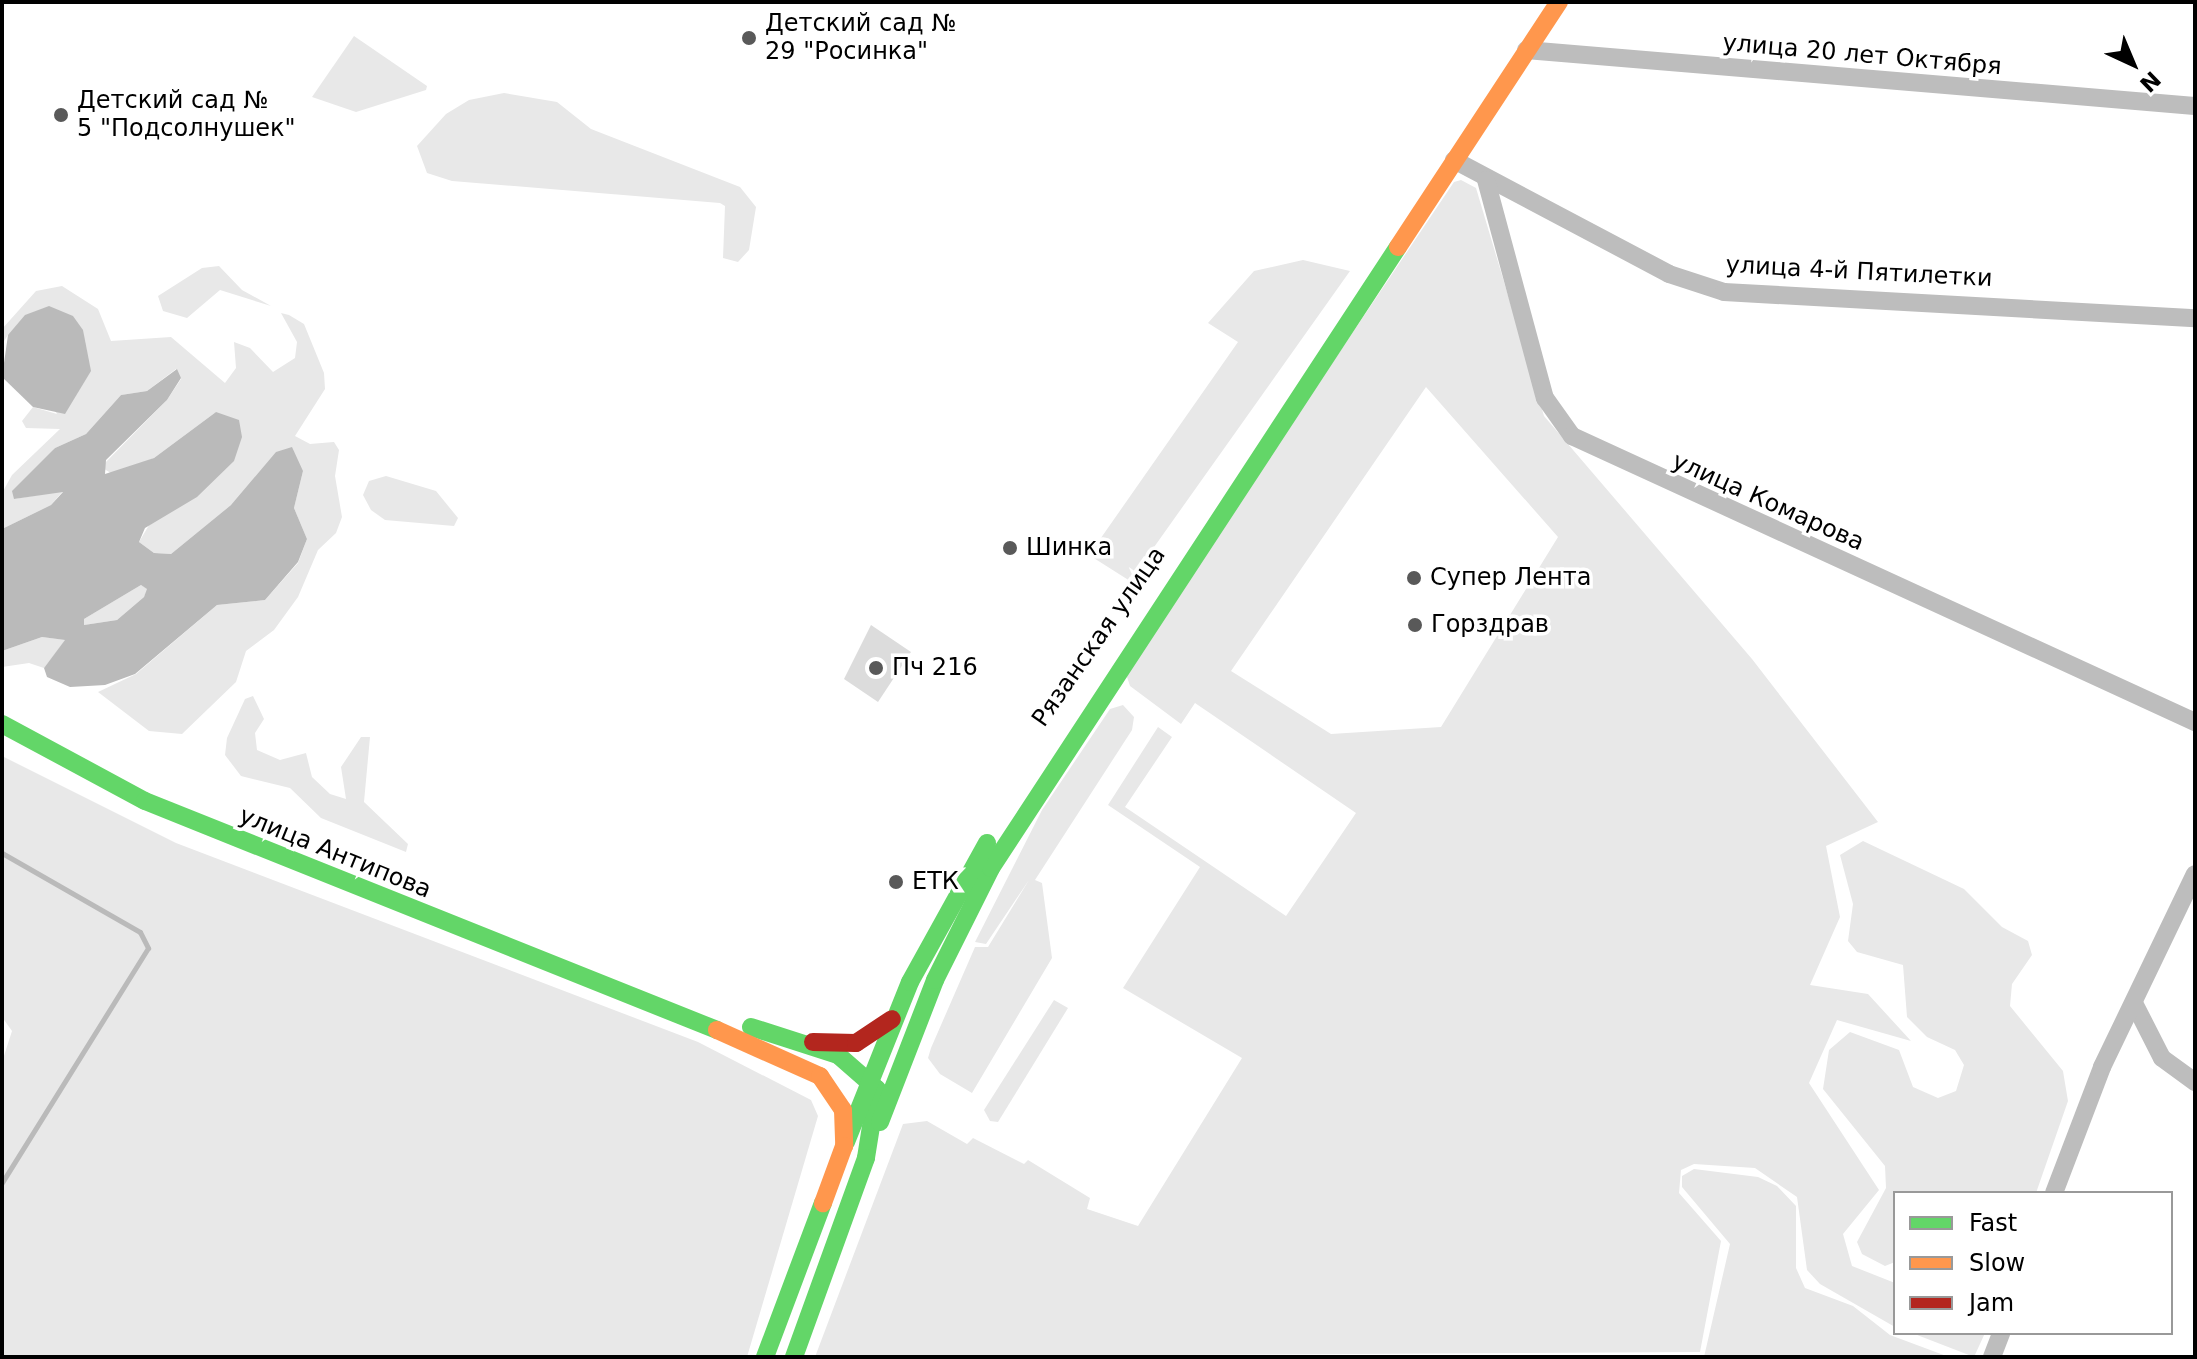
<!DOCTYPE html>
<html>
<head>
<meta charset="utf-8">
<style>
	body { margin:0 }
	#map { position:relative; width:2197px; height:1359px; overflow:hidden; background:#fff; font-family:"DejaVu Sans",sans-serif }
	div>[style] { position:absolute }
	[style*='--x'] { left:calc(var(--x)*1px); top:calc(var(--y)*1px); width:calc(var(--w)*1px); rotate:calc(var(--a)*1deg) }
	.green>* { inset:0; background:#e8e8e8 }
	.water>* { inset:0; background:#bababa }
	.stream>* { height:5px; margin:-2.5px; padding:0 2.5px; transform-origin:2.5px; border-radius:2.5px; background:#bababa }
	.building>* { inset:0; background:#dcdcdc }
	.street>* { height:18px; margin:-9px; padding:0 9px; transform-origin:9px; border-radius:9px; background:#bdbdbd }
	.fast>* { height:18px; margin:-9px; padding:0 9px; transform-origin:9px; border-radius:9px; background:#63d668 }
	.slow>* { height:18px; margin:-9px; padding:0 9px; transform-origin:9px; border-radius:9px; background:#ff974d }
	.jam>* { height:18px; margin:-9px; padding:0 9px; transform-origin:9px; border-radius:9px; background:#b3261e }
	.dots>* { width:22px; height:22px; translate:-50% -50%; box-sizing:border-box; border:4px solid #fff; border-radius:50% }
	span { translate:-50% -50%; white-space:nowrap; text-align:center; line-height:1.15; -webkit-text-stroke:7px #fff; paint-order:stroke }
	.poi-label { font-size:24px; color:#000 }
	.left { translate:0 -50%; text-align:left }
	.street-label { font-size:24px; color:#000 }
	.frame { position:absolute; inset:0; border:4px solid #000; pointer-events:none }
	.legend { position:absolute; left:1893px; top:1191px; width:280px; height:144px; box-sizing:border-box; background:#fff; border:2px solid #999; margin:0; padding:10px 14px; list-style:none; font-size:24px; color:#000 }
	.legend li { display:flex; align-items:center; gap:16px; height:40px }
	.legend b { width:40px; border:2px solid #999 }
	.north { position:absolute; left:2093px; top:24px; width:80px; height:80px; -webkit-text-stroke:6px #fff; paint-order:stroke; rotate:136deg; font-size:22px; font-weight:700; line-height:32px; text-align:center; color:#000 }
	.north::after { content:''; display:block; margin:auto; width:28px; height:36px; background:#000; clip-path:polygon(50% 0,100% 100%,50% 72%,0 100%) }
</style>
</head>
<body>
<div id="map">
	<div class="green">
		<div style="clip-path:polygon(354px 36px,427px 86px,426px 90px,356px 112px,312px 97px)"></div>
		<div style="clip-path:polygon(504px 93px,557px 102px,591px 129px,740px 187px,756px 207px,749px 250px,738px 262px,723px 258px,725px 206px,720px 203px,452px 181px,427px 173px,417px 146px,446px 114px,469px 100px)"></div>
		<div style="clip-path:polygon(evenodd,1461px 180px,1476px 188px,1544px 416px,1752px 659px,1878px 822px,1826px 846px,1840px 917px,1810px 985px,1868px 994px,1911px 1041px,1837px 1020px,1809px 1083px,1879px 1190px,1843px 1234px,1852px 1266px,1895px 1283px,1895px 1327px,1820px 1284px,1807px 1270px,1797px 1197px,1755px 1168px,1694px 1164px,1681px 1170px,1679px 1193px,1721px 1241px,1700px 1352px,815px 1357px,903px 1124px,927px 1121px,967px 1144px,973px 1138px,1024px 1164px,1028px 1160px,1090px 1198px,1087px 1209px,1138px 1226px,1242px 1058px,1123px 988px,1200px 867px,1108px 805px,1158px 727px,1172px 737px,1125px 807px,1286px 916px,1356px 813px,1195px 703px,1181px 724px,1130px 686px,1125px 671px,1454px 182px,1461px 180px,1426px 387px,1558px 537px,1441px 727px,1331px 734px,1231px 671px,1426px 387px)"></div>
		<div style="clip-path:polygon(1303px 260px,1350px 271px,1130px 581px,1089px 555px,1238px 342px,1208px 323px,1254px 271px)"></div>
		<div style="clip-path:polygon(219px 266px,242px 290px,271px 306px,220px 290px,187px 318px,163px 311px,158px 296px,202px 268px)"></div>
		<div style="clip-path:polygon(62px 286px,98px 309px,111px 341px,171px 337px,225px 383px,236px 368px,234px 342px,250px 348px,273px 372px,295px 358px,297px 342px,281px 313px,289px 315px,304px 324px,324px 373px,325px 389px,295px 436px,310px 444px,334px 442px,339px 450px,335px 476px,342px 517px,336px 533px,318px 550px,298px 597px,274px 630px,246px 651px,236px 682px,182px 734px,149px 731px,98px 692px,136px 674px,217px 605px,265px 600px,298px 563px,307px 539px,294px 508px,303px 471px,231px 505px,171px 554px,154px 553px,139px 542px,216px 412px,154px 458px,114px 475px,101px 467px,167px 400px,181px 379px,176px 369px,147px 391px,121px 395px,86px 434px,55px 448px,14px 499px,63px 491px,51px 505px,2px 529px,2px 493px,12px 475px,60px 429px,26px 428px,22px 421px,33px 407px,57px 414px,8px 335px,2px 344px,2px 329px,36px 291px)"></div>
		<div style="clip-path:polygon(386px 476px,436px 491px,458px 518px,454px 526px,385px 520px,371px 510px,363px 495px,369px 481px)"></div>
		<div style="clip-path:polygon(141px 585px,148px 589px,144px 597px,117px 620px,84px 625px,84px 619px)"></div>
		<div style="clip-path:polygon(42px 637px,66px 640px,44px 668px,29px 663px,2px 667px,2px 651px)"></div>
		<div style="clip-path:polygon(253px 696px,264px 719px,255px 733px,257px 750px,280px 760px,306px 753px,312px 777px,330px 794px,346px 799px,341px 767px,361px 737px,370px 737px,364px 802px,408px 844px,406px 852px,321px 818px,290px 788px,241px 776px,225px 755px,227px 738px,245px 699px)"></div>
		<div style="clip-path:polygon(1123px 705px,1134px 717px,1132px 730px,1035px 880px,1042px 883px,1052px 958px,972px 1093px,940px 1074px,928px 1058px,931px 1048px,975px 947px,988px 947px,1029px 880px,986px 944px,975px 942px,1042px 810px,1110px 709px)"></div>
		<div style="clip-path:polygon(2px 756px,176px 843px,698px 1042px,811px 1100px,818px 1116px,747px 1357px,2px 1357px,2px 1062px,12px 1031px,2px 1017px)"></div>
		<div style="clip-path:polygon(1863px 841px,1964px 889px,2002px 927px,2028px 941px,2032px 955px,2012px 984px,2010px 1006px,2063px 1071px,2068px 1101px,2036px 1193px,1895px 1193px,1895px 1262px,1885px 1266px,1862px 1254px,1857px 1242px,1886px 1188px,1885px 1166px,1823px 1089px,1829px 1050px,1850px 1032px,1899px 1050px,1913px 1087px,1938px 1098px,1956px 1091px,1964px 1065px,1955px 1050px,1927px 1037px,1907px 1017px,1903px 965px,1857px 952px,1848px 941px,1853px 904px,1840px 855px)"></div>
		<div style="clip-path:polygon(1054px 1000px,1068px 1008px,998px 1122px,990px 1121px,984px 1110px)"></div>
		<div style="clip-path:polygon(1694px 1169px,1758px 1177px,1777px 1186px,1796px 1206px,1796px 1268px,1805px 1288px,1853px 1306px,1890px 1335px,1949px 1357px,1704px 1357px,1730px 1244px,1682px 1187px,1682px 1176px)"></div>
		<div style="clip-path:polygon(1912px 1333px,1985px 1333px,1974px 1357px)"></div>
	</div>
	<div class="water">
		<div style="clip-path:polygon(49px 306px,73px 316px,83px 330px,91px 371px,65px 414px,33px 407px,2px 377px,8px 335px,25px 315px)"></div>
		<div style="clip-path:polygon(evenodd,177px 369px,181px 378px,167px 400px,106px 460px,105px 474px,154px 458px,216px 412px,239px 420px,242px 437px,234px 461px,197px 497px,145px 528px,139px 542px,154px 553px,171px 554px,231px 505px,276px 452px,292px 447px,303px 471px,294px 508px,307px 539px,298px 562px,265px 600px,217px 605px,135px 674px,105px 685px,70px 687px,47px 677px,44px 668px,65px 640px,42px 637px,2px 651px,2px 529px,51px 505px,63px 492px,14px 499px,12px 491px,55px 448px,86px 434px,121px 395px,147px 391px,177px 369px,141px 585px,147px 589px,144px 597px,117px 620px,84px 625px,84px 619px,141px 585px)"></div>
	</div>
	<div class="stream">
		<div style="--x:2;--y:853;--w:159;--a:29.8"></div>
		<div style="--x:140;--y:932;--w:18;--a:63"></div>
		<div style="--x:148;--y:948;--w:277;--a:121.9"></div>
	</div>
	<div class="building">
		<div style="clip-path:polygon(871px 625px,911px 652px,878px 702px,844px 679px)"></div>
	</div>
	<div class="street">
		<div style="--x:1526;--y:50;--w:671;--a:4.78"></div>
		<div style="--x:1454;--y:160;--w:243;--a:27.9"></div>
		<div style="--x:1669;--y:274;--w:58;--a:18.1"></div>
		<div style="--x:1724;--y:292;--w:472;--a:3.2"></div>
		<div style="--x:1486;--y:180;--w:226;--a:74.9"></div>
		<div style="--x:1545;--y:398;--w:47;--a:54.6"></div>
		<div style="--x:1572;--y:436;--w:686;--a:24.66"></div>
		<div style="--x:2135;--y:1005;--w:59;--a:63"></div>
		<div style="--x:2162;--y:1058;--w:41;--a:36"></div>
		<div style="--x:2054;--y:1193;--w:135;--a:-69.1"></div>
		<div style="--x:2102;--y:1067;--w:214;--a:-64.3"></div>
		<div style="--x:1992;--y:1357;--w:26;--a:-69"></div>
	</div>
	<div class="fast">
		<div style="--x:2;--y:724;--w:162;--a:28.3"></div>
		<div style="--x:145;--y:801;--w:616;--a:21.82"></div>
		<div style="--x:751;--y:1027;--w:91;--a:17.8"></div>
		<div style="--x:838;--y:1055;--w:52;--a:41.1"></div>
		<div style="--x:877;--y:1089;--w:70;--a:99.1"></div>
		<div style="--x:866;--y:1158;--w:212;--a:109.9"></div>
		<div style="--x:880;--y:1122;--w:152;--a:-68.8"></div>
		<div style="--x:935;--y:980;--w:125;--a:-63.4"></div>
		<div style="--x:991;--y:868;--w:742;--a:-56.76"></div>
		<div style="--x:846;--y:1142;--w:172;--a:-68.2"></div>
		<div style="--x:910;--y:982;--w:159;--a:-61"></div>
		<div style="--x:765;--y:1357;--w:165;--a:-69.4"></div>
	</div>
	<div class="slow">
		<div style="--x:1398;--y:247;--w:293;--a:-56.7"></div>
		<div style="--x:717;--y:1030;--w:113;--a:24.1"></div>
		<div style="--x:820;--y:1076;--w:41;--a:55.9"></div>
		<div style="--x:843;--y:1110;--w:36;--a:88"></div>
		<div style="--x:844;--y:1146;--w:61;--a:110.2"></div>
	</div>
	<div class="jam">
		<div style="--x:813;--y:1042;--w:43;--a:1.3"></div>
		<div style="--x:856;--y:1043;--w:43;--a:-33.7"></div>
	</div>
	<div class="dots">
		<div style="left:749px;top:38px;background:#595959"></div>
		<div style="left:61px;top:115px;background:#595959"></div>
		<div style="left:1010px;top:548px;background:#595959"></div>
		<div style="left:1414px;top:578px;background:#595959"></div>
		<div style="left:1415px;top:625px;background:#595959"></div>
		<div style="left:876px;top:668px;background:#595959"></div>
		<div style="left:896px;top:882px;background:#595959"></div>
	</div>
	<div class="poi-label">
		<span class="left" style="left:765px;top:38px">Детский сад №<br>29 "Росинка"</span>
		<span class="left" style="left:77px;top:115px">Детский сад №<br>5 "Подсолнушек"</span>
		<span class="left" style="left:1026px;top:548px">Шинка</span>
		<span class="left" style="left:1430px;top:578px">Супер Лента</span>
		<span class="left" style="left:1431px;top:625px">Горздрав</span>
		<span class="left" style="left:892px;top:668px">Пч 216</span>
		<span class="left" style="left:912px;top:882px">ЕТК</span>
	</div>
	<div class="street-label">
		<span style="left:1862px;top:55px;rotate:5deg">улица 20 лет Октября</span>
		<span style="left:1859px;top:272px;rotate:3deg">улица 4-й Пятилетки</span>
		<span style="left:1768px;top:502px;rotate:24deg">улица Комарова</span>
		<span style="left:1099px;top:637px;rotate:-55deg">Рязанская улица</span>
		<span style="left:335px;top:853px;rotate:22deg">улица Антипова</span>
	</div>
	<div class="frame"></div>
	<ul class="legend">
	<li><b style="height:10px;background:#63d668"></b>Fast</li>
	<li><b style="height:10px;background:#ff974d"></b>Slow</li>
	<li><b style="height:10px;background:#b3261e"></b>Jam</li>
	</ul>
	<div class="north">N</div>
</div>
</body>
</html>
